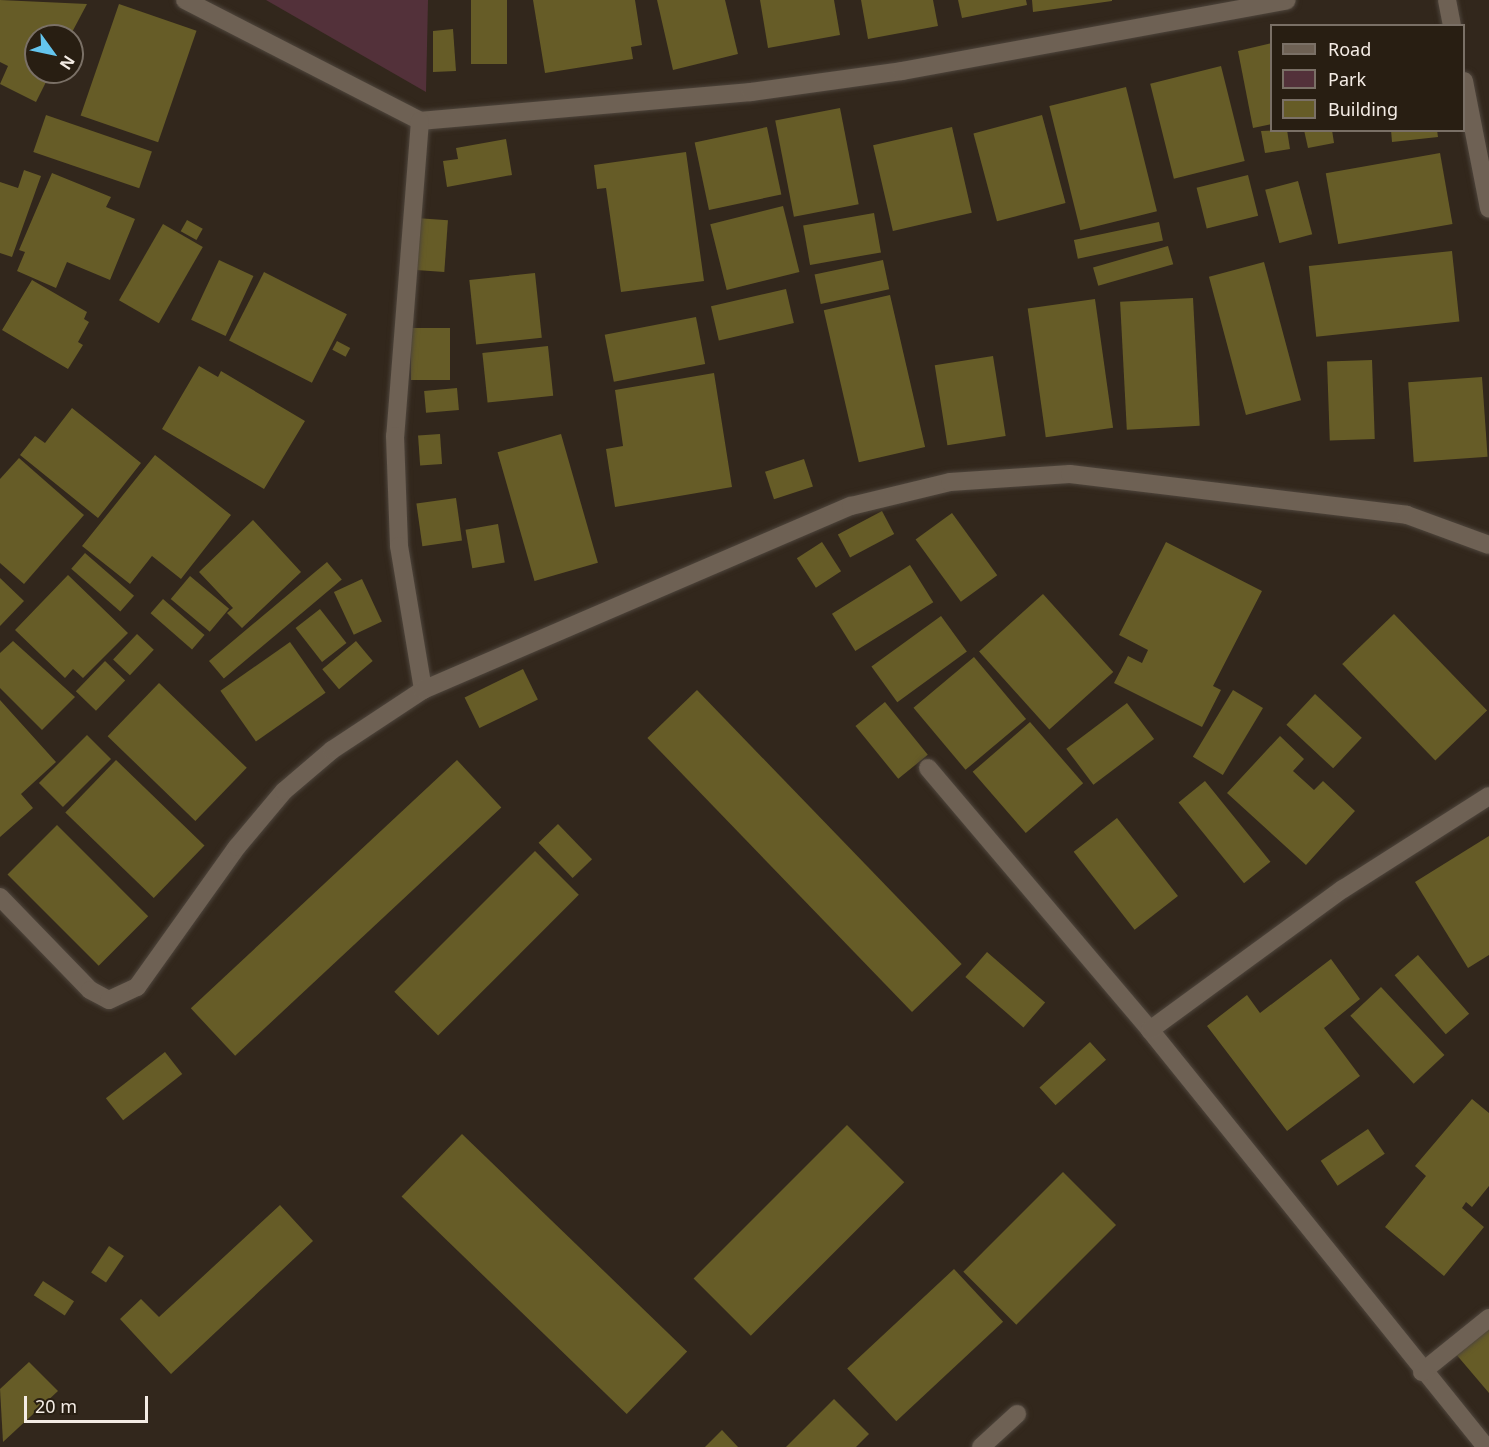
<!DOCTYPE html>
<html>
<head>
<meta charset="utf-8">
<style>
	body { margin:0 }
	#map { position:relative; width:1489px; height:1447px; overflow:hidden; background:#32271c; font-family:"Noto Sans",sans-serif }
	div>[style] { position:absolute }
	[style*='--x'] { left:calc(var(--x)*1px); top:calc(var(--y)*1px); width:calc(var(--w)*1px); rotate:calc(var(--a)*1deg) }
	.green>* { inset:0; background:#53313a }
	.building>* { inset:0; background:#665c27; transform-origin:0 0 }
	.roads { filter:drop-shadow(0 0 2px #4e453c) drop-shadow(0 0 2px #4e453c) }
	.minor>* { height:18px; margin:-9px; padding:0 9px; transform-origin:9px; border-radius:9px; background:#6e6154 }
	span { translate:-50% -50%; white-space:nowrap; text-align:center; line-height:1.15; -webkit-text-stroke:6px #281e12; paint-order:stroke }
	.legend { position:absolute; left:1270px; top:24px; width:195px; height:108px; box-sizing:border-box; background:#281e12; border:2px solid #7a7066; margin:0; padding:8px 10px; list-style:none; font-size:18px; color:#f4ece5 }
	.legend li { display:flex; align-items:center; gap:12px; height:30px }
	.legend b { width:30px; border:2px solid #7a7066 }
	.north { position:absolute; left:24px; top:24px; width:60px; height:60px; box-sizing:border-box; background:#281e12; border:2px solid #7a7066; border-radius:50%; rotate:123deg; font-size:16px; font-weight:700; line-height:24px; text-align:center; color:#f4ece5 }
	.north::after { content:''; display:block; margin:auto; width:21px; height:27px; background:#64c5ee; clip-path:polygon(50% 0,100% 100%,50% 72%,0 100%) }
	.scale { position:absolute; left:24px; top:1396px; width:124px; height:27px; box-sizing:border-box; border:3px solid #f4ece5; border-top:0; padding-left:8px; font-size:18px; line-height:21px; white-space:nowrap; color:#f4ece5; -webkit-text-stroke:4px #281e12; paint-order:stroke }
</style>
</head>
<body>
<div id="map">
	<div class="green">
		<div style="clip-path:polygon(266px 0,428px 0,426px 92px)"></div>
	</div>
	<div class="building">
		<div style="clip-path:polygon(0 0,87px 4px,70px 36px,36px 36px,36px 72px,51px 72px,36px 102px,0 84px,8px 66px,0 62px)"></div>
		<div style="left:471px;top:0;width:36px;height:64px"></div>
		<div style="clip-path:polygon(533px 0,635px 0,642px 45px,631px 47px,633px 59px,545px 73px)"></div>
		<div style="clip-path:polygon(657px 0,725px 0,738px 54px,673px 70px)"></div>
		<div style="clip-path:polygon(760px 0,834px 0,840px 35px,768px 48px)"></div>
		<div style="clip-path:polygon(861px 0,933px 0,938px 26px,868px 39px)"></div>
		<div style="clip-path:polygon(958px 0,1026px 0,1027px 5px,962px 18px)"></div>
		<div style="clip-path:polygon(1032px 0,1112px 0,1112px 1px,1033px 12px)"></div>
		<div style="left:119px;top:4px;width:82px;height:118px;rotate:19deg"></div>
		<div style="clip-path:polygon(453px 29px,456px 71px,433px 72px,433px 31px)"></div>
		<div style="clip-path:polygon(1272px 43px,1272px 124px,1253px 128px,1238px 51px)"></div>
		<div style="left:1221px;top:66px;width:98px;height:73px;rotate:76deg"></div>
		<div style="left:1126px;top:87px;width:128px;height:79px;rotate:76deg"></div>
		<div style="left:840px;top:108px;width:98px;height:66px;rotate:79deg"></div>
		<div style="left:46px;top:115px;width:112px;height:39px;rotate:19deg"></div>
		<div style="left:1042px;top:115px;width:91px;height:71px;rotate:75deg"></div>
		<div style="left:767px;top:127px;width:69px;height:74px;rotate:78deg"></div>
		<div style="left:952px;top:127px;width:88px;height:81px;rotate:77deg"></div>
		<div style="clip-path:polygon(1287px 130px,1290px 149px,1265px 153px,1261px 131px)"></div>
		<div style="clip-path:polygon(1304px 130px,1332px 130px,1334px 143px,1308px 148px)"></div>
		<div style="clip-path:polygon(1391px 130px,1437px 130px,1438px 137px,1392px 142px)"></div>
		<div style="clip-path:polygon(506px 139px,512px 175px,447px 187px,443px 161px,458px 159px,456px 148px)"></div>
		<div style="clip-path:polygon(686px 152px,704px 281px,621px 292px,606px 188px,597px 189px,594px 165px)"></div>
		<div style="left:1440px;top:153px;width:72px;height:116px;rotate:80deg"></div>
		<div style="clip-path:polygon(24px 170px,41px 176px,12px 257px,0 253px,0 182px,18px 188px)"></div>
		<div style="clip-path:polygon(52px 173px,111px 197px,106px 207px,135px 219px,110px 280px,67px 262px,56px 288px,17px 271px,25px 252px,19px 250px)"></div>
		<div style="left:1248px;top:175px;width:42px;height:53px;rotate:76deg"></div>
		<div style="left:1298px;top:181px;width:55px;height:34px;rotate:75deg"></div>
		<div style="left:783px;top:206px;width:68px;height:75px;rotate:76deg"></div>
		<div style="left:874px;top:213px;width:40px;height:72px;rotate:80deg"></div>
		<div style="left:416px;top:218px;width:32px;height:52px;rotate:4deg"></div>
		<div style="left:187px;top:220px;width:18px;height:13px;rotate:29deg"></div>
		<div style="left:1159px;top:222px;width:19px;height:87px;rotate:78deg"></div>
		<div style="left:163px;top:224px;width:46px;height:88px;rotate:30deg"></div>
		<div style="left:1168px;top:246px;width:19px;height:78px;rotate:74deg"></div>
		<div style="left:1452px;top:251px;width:71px;height:144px;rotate:84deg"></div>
		<div style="left:219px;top:260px;width:38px;height:66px;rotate:25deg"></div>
		<div style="left:883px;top:260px;width:30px;height:70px;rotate:78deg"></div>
		<div style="left:1264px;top:262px;width:143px;height:57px;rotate:75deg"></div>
		<div style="left:264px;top:272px;width:93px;height:77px;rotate:27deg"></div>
		<div style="left:535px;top:273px;width:65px;height:66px;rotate:84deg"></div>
		<div style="clip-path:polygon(32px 280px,87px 312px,84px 319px,89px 322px,78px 342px,83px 345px,68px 369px,2px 330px)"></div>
		<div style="left:786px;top:289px;width:35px;height:77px;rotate:77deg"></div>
		<div style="left:890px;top:295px;width:156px;height:68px;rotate:77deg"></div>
		<div style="left:1193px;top:298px;width:128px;height:73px;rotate:87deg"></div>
		<div style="left:1095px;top:299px;width:130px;height:68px;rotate:82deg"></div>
		<div style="left:696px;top:317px;width:48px;height:93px;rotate:79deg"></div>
		<div style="left:411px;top:328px;width:39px;height:52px"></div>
		<div style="left:337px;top:341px;width:15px;height:10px;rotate:28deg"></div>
		<div style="left:548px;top:346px;width:50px;height:66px;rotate:84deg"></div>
		<div style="left:993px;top:356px;width:81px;height:59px;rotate:81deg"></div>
		<div style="left:1372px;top:360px;width:79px;height:45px;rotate:88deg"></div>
		<div style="clip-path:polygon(199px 366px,218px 377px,221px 371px,305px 421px,264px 489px,162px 429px)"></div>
		<div style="clip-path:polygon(714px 373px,732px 487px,615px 507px,606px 449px,623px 446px,615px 390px)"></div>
		<div style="left:1482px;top:377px;width:80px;height:74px;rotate:86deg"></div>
		<div style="left:457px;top:388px;width:22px;height:33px;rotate:85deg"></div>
		<div style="clip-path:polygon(72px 408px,141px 463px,98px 518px,20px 455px,35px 436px,45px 443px)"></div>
		<div style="left:440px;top:434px;width:30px;height:22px;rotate:86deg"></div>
		<div style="left:561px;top:434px;width:134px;height:66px;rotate:74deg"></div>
		<div style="clip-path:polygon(155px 455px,231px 515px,181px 579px,152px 556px,130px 584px,82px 546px)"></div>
		<div style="clip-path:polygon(19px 458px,84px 515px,24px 584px,0 563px,0 479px)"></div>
		<div style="left:804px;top:459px;width:29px;height:41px;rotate:72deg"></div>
		<div style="left:456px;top:498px;width:43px;height:40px;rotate:82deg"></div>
		<div style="left:882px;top:511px;width:26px;height:50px;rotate:62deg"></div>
		<div style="left:952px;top:513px;width:77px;height:45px;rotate:54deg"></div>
		<div style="clip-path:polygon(253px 520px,301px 572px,242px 628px,227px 613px,233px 608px,199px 572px)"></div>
		<div style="left:498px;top:524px;width:39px;height:33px;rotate:80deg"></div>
		<div style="left:822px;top:542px;width:35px;height:30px;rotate:57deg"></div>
		<div style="clip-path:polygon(1166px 542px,1262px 591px,1213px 686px,1221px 690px,1202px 727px,1114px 683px,1128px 656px,1142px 663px,1148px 650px,1119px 635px)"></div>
		<div style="left:85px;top:553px;width:65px;height:21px;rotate:41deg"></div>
		<div style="left:327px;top:562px;width:23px;height:154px;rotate:50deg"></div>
		<div style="left:910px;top:565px;width:44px;height:92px;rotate:58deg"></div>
		<div style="clip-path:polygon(68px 575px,128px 633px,83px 678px,73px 669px,65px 678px,15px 630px)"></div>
		<div style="left:190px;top:576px;width:51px;height:30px;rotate:40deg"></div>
		<div style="clip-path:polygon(0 578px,24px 601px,0 626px)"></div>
		<div style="left:362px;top:579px;width:47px;height:31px;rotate:65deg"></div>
		<div style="left:1043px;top:594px;width:105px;height:86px;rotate:48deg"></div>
		<div style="left:163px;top:599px;width:55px;height:19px;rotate:41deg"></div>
		<div style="left:320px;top:609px;width:43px;height:31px;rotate:52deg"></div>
		<div style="left:1394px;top:614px;width:134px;height:72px;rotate:46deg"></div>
		<div style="left:941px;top:616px;width:44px;height:86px;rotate:54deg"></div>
		<div style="left:137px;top:634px;width:23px;height:35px;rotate:43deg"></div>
		<div style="clip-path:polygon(13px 641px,75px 697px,42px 730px,0 688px,0 653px)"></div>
		<div style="left:356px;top:641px;width:26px;height:44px;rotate:50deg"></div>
		<div style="left:290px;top:642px;width:62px;height:85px;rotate:55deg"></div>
		<div style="left:974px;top:657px;width:81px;height:79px;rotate:50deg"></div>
		<div style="left:105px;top:661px;width:28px;height:42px;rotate:44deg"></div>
		<div style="left:523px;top:669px;width:34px;height:65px;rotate:64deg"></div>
		<div style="left:159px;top:683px;width:122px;height:74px;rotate:44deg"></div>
		<div style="left:697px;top:690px;width:381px;height:69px;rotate:46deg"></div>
		<div style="left:1233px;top:690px;width:35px;height:78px;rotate:31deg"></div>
		<div style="left:1315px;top:694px;width:64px;height:42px;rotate:43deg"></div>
		<div style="clip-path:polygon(0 700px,56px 762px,21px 794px,33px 808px,0 837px)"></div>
		<div style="left:885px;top:702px;width:68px;height:38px;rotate:51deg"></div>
		<div style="left:1127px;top:703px;width:45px;height:76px;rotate:53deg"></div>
		<div style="left:1030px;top:722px;width:81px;height:76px;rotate:49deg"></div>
		<div style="left:87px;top:735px;width:34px;height:68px;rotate:45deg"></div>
		<div style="clip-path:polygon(1280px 736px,1304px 759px,1293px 771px,1314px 790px,1323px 781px,1355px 811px,1306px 865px,1227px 793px)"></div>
		<div style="left:116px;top:760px;width:123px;height:73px;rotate:44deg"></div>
		<div style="left:457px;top:760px;width:65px;height:364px;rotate:47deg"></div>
		<div style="left:1205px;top:781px;width:104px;height:34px;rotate:51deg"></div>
		<div style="left:1117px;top:818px;width:99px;height:55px;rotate:52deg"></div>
		<div style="left:558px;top:824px;width:49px;height:27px;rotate:46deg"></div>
		<div style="left:57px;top:825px;width:129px;height:70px;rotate:45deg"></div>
		<div style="clip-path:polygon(1489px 836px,1489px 955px,1468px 968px,1415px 882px)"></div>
		<div style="left:535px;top:851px;width:62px;height:199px;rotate:45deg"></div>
		<div style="left:987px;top:952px;width:77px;height:33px;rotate:41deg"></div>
		<div style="left:1418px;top:955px;width:78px;height:31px;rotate:49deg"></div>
		<div style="clip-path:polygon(1331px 959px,1360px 999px,1324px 1028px,1360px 1076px,1287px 1131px,1207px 1026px,1247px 995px,1260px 1013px)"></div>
		<div style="left:1381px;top:987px;width:93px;height:42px;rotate:47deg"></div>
		<div style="left:1090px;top:1042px;width:24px;height:68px;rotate:48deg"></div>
		<div style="left:165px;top:1052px;width:28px;height:75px;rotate:52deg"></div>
		<div style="clip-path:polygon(1472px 1099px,1489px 1113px,1489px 1186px,1472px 1207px,1466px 1202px,1462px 1208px,1484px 1227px,1444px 1276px,1385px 1227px,1426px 1176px,1415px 1166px)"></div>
		<div style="left:847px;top:1125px;width:81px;height:217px;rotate:45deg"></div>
		<div style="left:1368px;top:1129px;width:30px;height:57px;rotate:56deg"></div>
		<div style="left:462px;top:1134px;width:313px;height:87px;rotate:44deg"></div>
		<div style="left:1063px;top:1172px;width:75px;height:141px;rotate:45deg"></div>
		<div style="clip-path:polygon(280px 1205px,313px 1241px,171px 1374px,120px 1319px,141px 1299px,159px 1317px)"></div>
		<div style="left:109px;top:1246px;width:18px;height:32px;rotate:34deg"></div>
		<div style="left:954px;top:1269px;width:72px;height:146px;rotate:47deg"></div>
		<div style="left:43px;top:1281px;width:37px;height:17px;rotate:33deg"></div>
		<div style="clip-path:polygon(1489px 1323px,1489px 1393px,1455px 1353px)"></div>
		<div style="clip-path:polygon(29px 1362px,58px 1391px,3px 1442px,0 1389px)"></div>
		<div style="clip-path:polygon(834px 1399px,869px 1434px,856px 1447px,786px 1447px)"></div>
		<div style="clip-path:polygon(722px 1430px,738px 1447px,705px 1447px)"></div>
	</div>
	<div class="roads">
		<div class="minor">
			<div style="--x:185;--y:0;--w:264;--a:27.2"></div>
			<div style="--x:420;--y:121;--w:332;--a:-5"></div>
			<div style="--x:751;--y:92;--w:152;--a:-7.9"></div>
			<div style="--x:902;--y:71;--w:391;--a:-10.4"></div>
			<div style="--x:1447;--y:0;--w:26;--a:79"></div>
			<div style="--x:1464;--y:81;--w:130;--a:78.9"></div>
			<div style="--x:420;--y:121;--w:316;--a:94.5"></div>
			<div style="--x:395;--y:436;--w:110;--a:87.9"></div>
			<div style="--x:399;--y:546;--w:146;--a:80.5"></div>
			<div style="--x:928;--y:768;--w:343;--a:49.7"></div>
			<div style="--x:1150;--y:1030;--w:536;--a:51.14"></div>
			<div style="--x:0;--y:897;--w:129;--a:45.9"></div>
			<div style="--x:90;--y:990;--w:21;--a:28"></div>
			<div style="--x:109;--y:1000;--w:31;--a:-25"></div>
			<div style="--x:137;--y:987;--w:172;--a:-54.5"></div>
			<div style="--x:237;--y:847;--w:73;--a:-50"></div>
			<div style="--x:284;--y:791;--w:63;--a:-40.5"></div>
			<div style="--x:332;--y:750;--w:109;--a:-33.4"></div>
			<div style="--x:423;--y:690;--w:466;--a:-23.3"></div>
			<div style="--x:851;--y:506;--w:102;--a:-13.6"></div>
			<div style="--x:950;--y:482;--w:120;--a:-3.8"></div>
			<div style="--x:1070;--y:474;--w:339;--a:6.9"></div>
			<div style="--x:1407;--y:515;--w:87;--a:20.1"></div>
			<div style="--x:1150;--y:1030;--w:239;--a:-36.2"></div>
			<div style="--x:1343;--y:889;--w:173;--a:-32.5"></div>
			<div style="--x:1422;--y:1372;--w:86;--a:-38.9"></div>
			<div style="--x:981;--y:1447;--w:49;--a:-42.5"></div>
		</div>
	</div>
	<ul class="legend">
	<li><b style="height:8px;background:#6e6154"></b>Road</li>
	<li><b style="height:16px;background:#53313a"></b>Park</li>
	<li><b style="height:16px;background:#665c27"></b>Building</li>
	</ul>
	<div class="north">N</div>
	<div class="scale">20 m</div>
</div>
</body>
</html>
